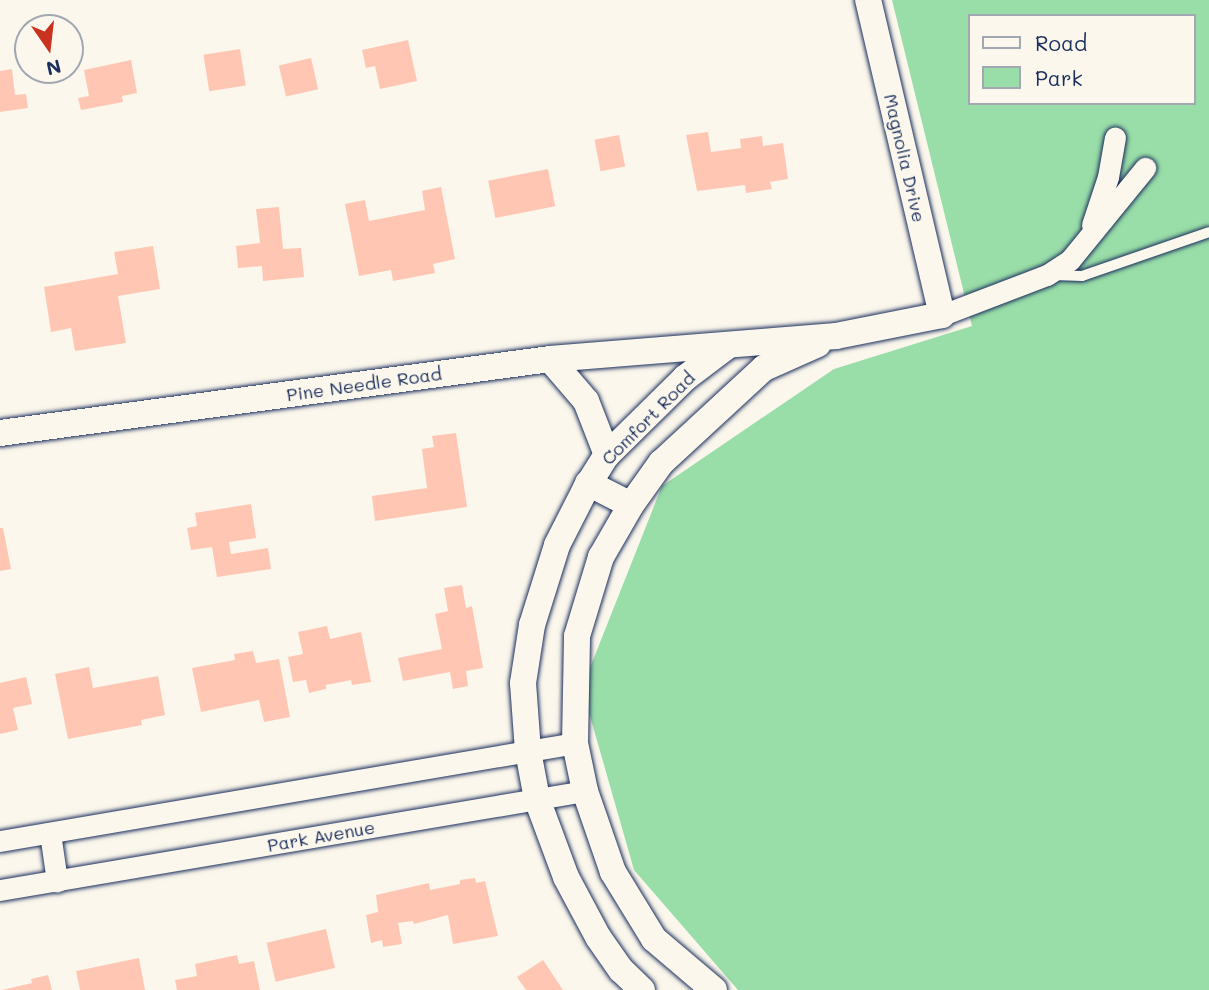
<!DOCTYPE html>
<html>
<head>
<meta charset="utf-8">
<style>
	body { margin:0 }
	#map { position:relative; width:1209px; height:990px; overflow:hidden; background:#fbf7ec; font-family:Mali,sans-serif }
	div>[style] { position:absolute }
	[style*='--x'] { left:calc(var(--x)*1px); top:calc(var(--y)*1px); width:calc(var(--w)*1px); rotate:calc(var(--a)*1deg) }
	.green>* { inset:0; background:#99dda8 }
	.building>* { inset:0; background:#ffc6b4; transform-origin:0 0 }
	.roads { filter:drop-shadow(0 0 2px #1b2f5e) drop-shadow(0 0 2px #1b2f5e) }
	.service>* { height:10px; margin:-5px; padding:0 5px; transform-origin:5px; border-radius:5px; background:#fbf7ec }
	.minor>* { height:21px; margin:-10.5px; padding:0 10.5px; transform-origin:10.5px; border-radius:10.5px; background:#fbf7ec }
	.tertiary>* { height:26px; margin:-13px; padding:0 13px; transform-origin:13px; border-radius:13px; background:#fbf7ec }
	span { translate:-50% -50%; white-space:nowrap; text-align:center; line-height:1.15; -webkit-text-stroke:5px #fbf7ec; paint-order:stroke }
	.street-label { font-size:18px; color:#1b2f5e }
	.legend { position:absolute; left:968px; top:14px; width:228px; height:91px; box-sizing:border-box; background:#fbf7ec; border:2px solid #a1a7b3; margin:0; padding:9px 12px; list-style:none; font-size:21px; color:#1b2f5e }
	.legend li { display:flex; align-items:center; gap:14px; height:35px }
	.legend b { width:35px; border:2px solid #a1a7b3 }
	.north { position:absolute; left:14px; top:14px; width:70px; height:70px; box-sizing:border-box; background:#fbf7ec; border:2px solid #a1a7b3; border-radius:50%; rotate:166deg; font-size:19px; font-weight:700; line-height:28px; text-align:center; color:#1b2f5e }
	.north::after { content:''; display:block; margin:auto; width:24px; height:32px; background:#c8321e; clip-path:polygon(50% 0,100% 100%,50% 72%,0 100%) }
</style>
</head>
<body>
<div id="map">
	<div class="green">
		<div style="clip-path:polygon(evenodd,892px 0,1209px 0,1209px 990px,738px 990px,634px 870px,582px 688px,662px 486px,834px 369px,972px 326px,892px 0,969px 16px,1193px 16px,1193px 103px,969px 103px,969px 16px)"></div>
	</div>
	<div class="building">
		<div style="clip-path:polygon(408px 40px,417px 81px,380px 89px,375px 66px,366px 68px,362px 50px)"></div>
		<div style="left:240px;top:49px;width:37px;height:37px;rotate:81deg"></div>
		<div style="left:311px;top:58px;width:32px;height:33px;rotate:77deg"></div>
		<div style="clip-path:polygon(131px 60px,137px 93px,122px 96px,123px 102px,81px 110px,78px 98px,89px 96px,84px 70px)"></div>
		<div style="clip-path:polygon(12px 69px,15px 95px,26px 94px,28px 108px,0 112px,0 71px)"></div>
		<div style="clip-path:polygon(708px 132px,711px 152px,741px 148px,740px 139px,762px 136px,763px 146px,783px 143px,788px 179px,770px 182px,772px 189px,746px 193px,745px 185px,697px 191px,686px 135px)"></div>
		<div style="left:619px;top:135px;width:32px;height:25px;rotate:79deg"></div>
		<div style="left:548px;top:169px;width:38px;height:61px;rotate:79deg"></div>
		<div style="clip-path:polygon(441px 187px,455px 259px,433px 264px,435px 273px,393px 281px,391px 270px,359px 276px,345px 204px,365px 200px,369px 221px,425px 210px,422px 191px)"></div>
		<div style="clip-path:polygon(279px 207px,283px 249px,301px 248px,304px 277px,263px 281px,262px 266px,238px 268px,236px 246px,260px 243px,256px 209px)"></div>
		<div style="clip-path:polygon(153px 246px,160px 289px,118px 296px,126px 343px,75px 351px,71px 328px,51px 332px,44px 287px,118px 274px,114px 252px)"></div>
		<div style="clip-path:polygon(456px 433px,467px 507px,375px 521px,372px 496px,427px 488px,422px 449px,434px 447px,432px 436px)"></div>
		<div style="clip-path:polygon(251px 504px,256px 538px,229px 542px,231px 554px,268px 548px,271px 569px,217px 577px,212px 547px,191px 550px,187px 528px,197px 526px,195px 513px)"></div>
		<div style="clip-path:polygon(0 528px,3px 528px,11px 569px,0 571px)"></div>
		<div style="clip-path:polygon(462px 585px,466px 608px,472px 606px,483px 668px,466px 671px,468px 686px,453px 689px,450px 672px,403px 681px,398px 658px,442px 649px,435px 614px,448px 611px,444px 588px)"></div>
		<div style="clip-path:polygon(327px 626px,330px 639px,361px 632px,371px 682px,352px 685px,351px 680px,326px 685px,326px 689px,309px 693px,306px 680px,293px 682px,288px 657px,303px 654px,298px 632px)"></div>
		<div style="clip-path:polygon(253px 651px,256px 663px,279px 659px,290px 717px,264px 722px,259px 700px,201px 712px,192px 668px,235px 660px,234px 654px)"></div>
		<div style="clip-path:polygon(89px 667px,93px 688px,158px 676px,165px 715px,141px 720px,142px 725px,68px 739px,55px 674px)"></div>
		<div style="clip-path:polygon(26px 677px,32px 704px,13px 708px,18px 730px,0 734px,0 683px)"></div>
		<div style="clip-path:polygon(475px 878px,476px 883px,485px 881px,498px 936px,453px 944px,448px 915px,414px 924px,413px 921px,398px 923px,402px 944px,383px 947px,382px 940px,371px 943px,366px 915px,378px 912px,376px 895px,429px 883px,430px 890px,460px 884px,460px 880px)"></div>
		<div style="left:326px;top:929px;width:40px;height:61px;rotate:77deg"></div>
		<div style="clip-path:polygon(237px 955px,239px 964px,254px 961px,260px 990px,177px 990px,175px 980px,197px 976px,195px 964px)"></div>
		<div style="clip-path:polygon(139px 958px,145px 990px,80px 990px,76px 971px)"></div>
		<div style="clip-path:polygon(543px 960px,563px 990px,526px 990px,517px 977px)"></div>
		<div style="clip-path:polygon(48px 975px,52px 990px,2px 990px,32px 983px,31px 979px)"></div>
	</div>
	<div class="roads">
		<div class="service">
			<div style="--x:1054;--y:275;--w:28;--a:2"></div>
			<div style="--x:1082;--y:276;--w:134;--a:-19.1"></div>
		</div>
		<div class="minor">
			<div style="--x:1092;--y:225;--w:51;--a:-71.6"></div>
			<div style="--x:1108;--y:177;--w:40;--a:-80"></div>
			<div style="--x:942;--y:315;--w:112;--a:-20.9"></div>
			<div style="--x:1047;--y:275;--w:27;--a:-33"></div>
			<div style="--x:1070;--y:260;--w:119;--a:-50.8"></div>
			<div style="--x:50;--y:833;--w:49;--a:81.7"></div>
			<div style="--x:0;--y:841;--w:583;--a:-9.67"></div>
			<div style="--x:0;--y:890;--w:593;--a:-9.61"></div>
		</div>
		<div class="tertiary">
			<div style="--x:550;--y:359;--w:55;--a:49.4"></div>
			<div style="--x:586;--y:401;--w:58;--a:68.7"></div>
			<div style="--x:0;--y:433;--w:555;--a:-7.66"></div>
			<div style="--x:550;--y:359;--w:287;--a:-4.6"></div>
			<div style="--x:836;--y:336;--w:108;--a:-11.2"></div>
			<div style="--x:942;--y:315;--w:324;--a:-103.2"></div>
			<div style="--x:588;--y:483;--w:48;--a:27.1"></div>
			<div style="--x:642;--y:990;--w:29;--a:-136"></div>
			<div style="--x:621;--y:970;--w:40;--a:-124.9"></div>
			<div style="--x:598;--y:937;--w:68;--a:-118.1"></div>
			<div style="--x:566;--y:877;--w:83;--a:-110.4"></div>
			<div style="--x:537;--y:799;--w:49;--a:-100.6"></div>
			<div style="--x:528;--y:751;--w:68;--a:-94.2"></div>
			<div style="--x:523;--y:683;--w:59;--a:-81.2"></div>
			<div style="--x:532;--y:625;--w:84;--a:-72.6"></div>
			<div style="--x:557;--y:545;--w:64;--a:-63"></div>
			<div style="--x:586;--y:488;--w:39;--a:-58"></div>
			<div style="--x:607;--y:455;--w:110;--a:-44.6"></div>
			<div style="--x:685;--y:378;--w:55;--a:-36.9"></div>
			<div style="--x:714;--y:990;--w:79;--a:-139.6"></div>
			<div style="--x:654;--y:939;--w:79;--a:-121.5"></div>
			<div style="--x:613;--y:872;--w:86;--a:-109.1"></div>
			<div style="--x:585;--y:791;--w:49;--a:-101.8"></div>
			<div style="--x:575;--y:743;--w:107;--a:-88.9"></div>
			<div style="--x:577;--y:636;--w:83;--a:-73.1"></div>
			<div style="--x:601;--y:557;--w:60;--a:-60"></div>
			<div style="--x:631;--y:505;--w:52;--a:-54.5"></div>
			<div style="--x:661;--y:463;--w:140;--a:-42.7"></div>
			<div style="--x:764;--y:368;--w:59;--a:-24"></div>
		</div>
	</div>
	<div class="street-label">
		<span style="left:905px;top:158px;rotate:77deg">Magnolia Drive</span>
		<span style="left:364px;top:384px;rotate:-8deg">Pine Needle Road</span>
		<span style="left:648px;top:418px;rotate:-45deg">Comfort Road</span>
		<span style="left:321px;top:836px;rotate:-10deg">Park Avenue</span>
	</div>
	<ul class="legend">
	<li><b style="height:9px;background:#fbf7ec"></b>Road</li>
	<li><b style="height:19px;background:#99dda8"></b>Park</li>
	</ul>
	<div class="north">N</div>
</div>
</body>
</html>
